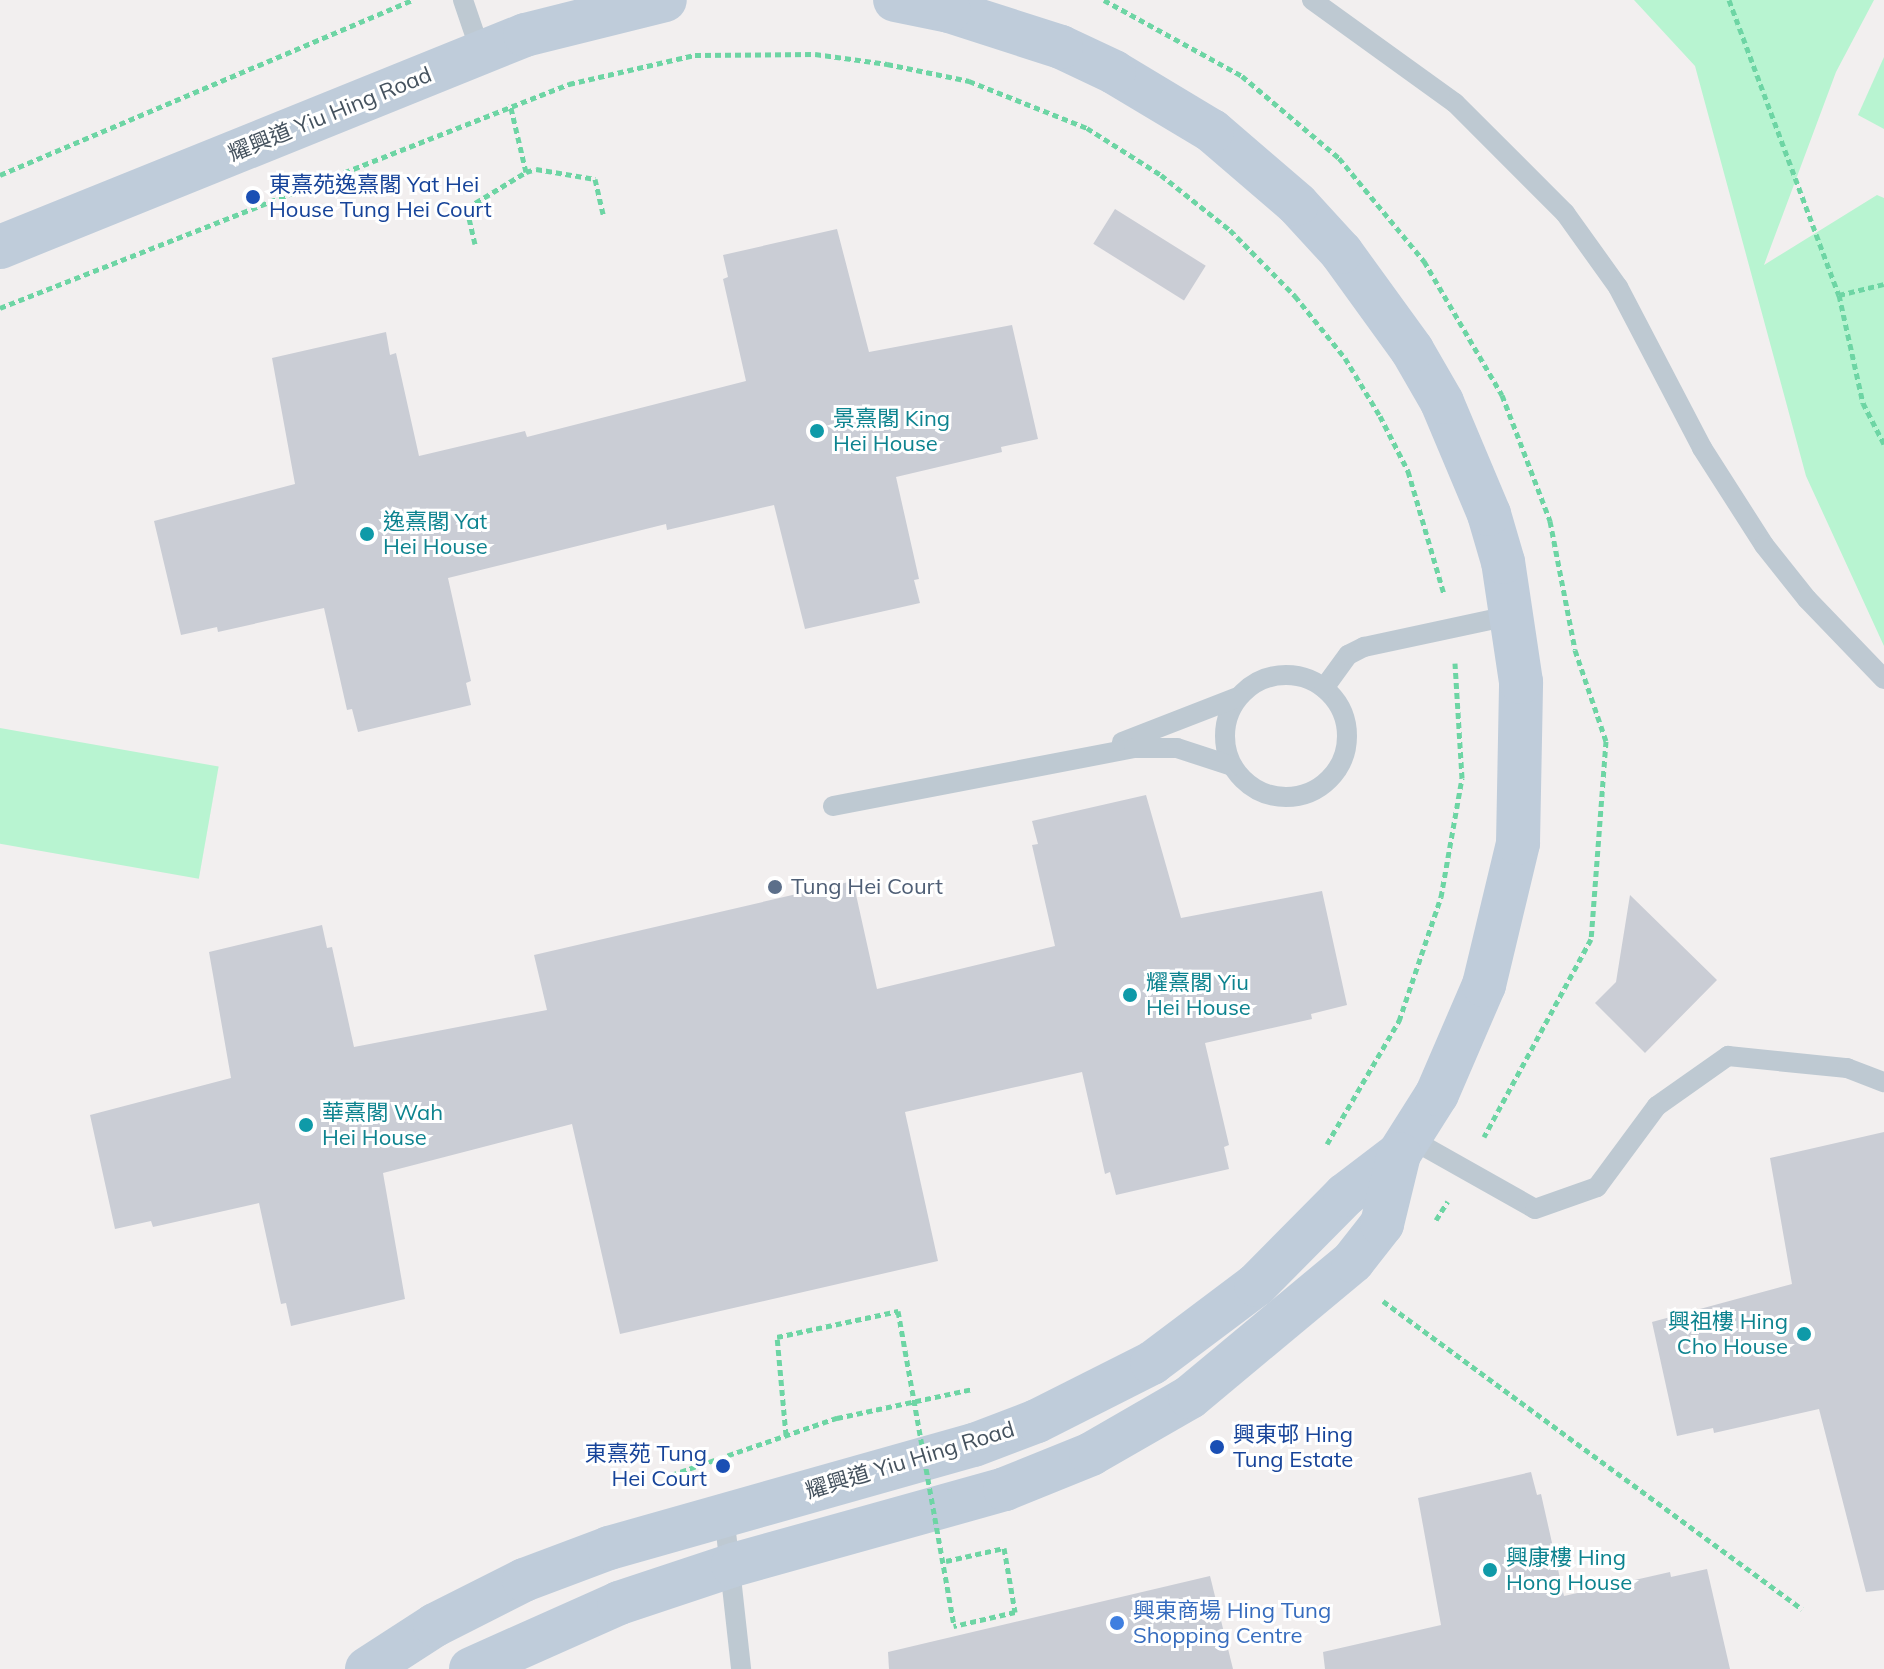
<!DOCTYPE html>
<html>
<head>
<meta charset="utf-8">
<style>
	body { margin:0 }
	#map { position:relative; width:1884px; height:1669px; overflow:hidden; background:#f2efef; font-family:Mulish,"Noto Sans TC",sans-serif }
	div>[style] { position:absolute }
	[style*='--x'] { left:calc(var(--x)*1px); top:calc(var(--y)*1px); width:calc(var(--w)*1px); rotate:calc(var(--a)*1deg) }
	.green>* { inset:0; background:#b8f4d1; transform-origin:0 0 }
	.building>* { inset:0; background:#cacdd5; transform-origin:0 0 }
	.path>* { height:5px; margin-top:-2.5px; transform-origin:0; background:repeating-linear-gradient(90deg,#6dd5a4 0 6px,transparent 0 10px) }
	.lane>* { height:20px; margin:-10px; padding:0 10px; transform-origin:10px; border-radius:10px; background:#bec9d2 }
	.lane>.ring { margin:-10px; padding:0; box-sizing:content-box; background:none; border:20px solid #bec9d2; border-radius:50% }
	.secondary>* { height:44px; margin:-22px; padding:0 22px; transform-origin:22px; border-radius:22px; background:#bfccda }
	.path-bridge>* { height:5px; margin-top:-2.5px; transform-origin:0; background:repeating-linear-gradient(90deg,#6dd5a4 0 6px,transparent 0 10px) }
	.dots>* { width:22px; height:22px; translate:-50% -50%; box-sizing:border-box; border:4px solid #fff; border-radius:50% }
	span { translate:-50% -50%; white-space:nowrap; text-align:center; line-height:1.15; -webkit-text-stroke:6px #fff; paint-order:stroke }
	.street-label { font-size:22px; color:#45525e }
	.transit-label { font-size:22px; color:#164399 }
	.left { translate:0 -50%; text-align:left }
	.right { translate:-100% -50%; text-align:right }
	.culture-label { font-size:22px; color:#0d838f }
	.service-label { font-size:22px; color:#4e5e75 }
	.shop-label { font-size:22px; color:#366cbe }
</style>
</head>
<body>
<div id="map">
	<div class="green">
		<div style="clip-path:polygon(1634px 0,1874px 0,1836px 72px,1764px 265px,1877px 195px,1884px 198px,1884px 646px,1806px 476px,1695px 66px)"></div>
		<div style="clip-path:polygon(1884px 57px,1884px 129px,1858px 115px)"></div>
		<div style="left:0;top:728px;width:222px;height:114px;rotate:10deg"></div>
	</div>
	<div class="building">
		<div style="left:1115px;top:209px;width:107px;height:41px;rotate:32deg"></div>
		<div style="clip-path:polygon(837px 229px,869px 352px,1012px 325px,1038px 439px,1001px 447px,1002px 452px,896px 477px,919px 579px,914px 580px,920px 603px,805px 629px,774px 505px,667px 530px,666px 524px,448px 578px,471px 681px,466px 683px,471px 705px,358px 732px,352px 709px,347px 710px,324px 608px,218px 632px,217px 627px,181px 635px,154px 521px,295px 484px,272px 358px,386px 332px,390px 355px,396px 353px,419px 456px,525px 431px,527px 437px,746px 381px,723px 279px,728px 277px,723px 255px)"></div>
		<div style="clip-path:polygon(1146px 795px,1181px 918px,1322px 891px,1347px 1005px,1311px 1014px,1312px 1019px,1205px 1043px,1229px 1145px,1224px 1147px,1229px 1169px,1116px 1195px,1110px 1172px,1105px 1174px,1082px 1072px,905px 1112px,938px 1261px,620px 1334px,572px 1124px,383px 1173px,405px 1299px,291px 1326px,286px 1303px,281px 1304px,259px 1203px,153px 1227px,151px 1221px,115px 1229px,90px 1115px,231px 1078px,209px 952px,322px 925px,327px 948px,332px 947px,354px 1047px,547px 1010px,534px 955px,853px 881px,877px 989px,1055px 946px,1032px 845px,1038px 844px,1032px 821px)"></div>
		<div style="clip-path:polygon(1630px 895px,1717px 980px,1645px 1053px,1595px 1003px,1616px 982px)"></div>
		<div style="clip-path:polygon(1884px 1132px,1884px 1590px,1866px 1592px,1819px 1409px,1714px 1433px,1713px 1428px,1677px 1436px,1652px 1322px,1792px 1284px,1770px 1158px)"></div>
		<div style="clip-path:polygon(1531px 1472px,1537px 1495px,1541px 1494px,1564px 1596px,1670px 1572px,1671px 1577px,1707px 1569px,1730px 1669px,1325px 1669px,1323px 1652px,1441px 1625px,1418px 1498px)"></div>
		<div style="clip-path:polygon(1210px 1576px,1233px 1669px,889px 1669px,888px 1652px)"></div>
	</div>
	<div class="path">
		<div style="--x:1104;--y:0;--w:158;--a:28.8"></div>
		<div style="--x:1242;--y:76;--w:127;--a:40.2"></div>
		<div style="--x:1339;--y:158;--w:134;--a:50.5"></div>
		<div style="--x:1424;--y:261;--w:155;--a:59.8"></div>
		<div style="--x:1502;--y:395;--w:135;--a:69.1"></div>
		<div style="--x:1550;--y:521;--w:131;--a:79"></div>
		<div style="--x:1575;--y:650;--w:96;--a:71.2"></div>
		<div style="--x:1606;--y:741;--w:199;--a:94.3"></div>
		<div style="--x:1591;--y:939;--w:225;--a:118.4"></div>
		<div style="--x:1729;--y:0;--w:315;--a:69.6"></div>
		<div style="--x:1839;--y:295;--w:111;--a:77.5"></div>
		<div style="--x:1863;--y:403;--w:46;--a:62.9"></div>
		<div style="--x:526;--y:172;--w:10;--a:-17"></div>
		<div style="--x:536;--y:169;--w:60;--a:9.6"></div>
		<div style="--x:595;--y:179;--w:36;--a:77"></div>
		<div style="--x:0;--y:175;--w:448;--a:-23"></div>
		<div style="--x:475;--y:244;--w:37;--a:-103"></div>
		<div style="--x:467;--y:208;--w:69;--a:-31.4"></div>
		<div style="--x:526;--y:172;--w:70;--a:-103.2"></div>
		<div style="--x:1839;--y:295;--w:46;--a:-13.7"></div>
		<div style="--x:0;--y:308;--w:612;--a:-21.49"></div>
		<div style="--x:569;--y:84;--w:129;--a:-13"></div>
		<div style="--x:695;--y:55;--w:120;--a:-0.5"></div>
		<div style="--x:815;--y:54;--w:73;--a:7.9"></div>
		<div style="--x:887;--y:64;--w:84;--a:11.7"></div>
		<div style="--x:969;--y:81;--w:127;--a:21.7"></div>
		<div style="--x:1087;--y:128;--w:88;--a:32.4"></div>
		<div style="--x:1161;--y:175;--w:88;--a:38.6"></div>
		<div style="--x:1230;--y:230;--w:93;--a:45.4"></div>
		<div style="--x:1295;--y:296;--w:80;--a:51.1"></div>
		<div style="--x:1345;--y:358;--w:68;--a:58.9"></div>
		<div style="--x:1380;--y:416;--w:62;--a:63"></div>
		<div style="--x:1408;--y:471;--w:128;--a:73.7"></div>
		<div style="--x:1327;--y:1144;--w:143;--a:-59.7"></div>
		<div style="--x:1399;--y:1021;--w:131;--a:-71.3"></div>
		<div style="--x:1441;--y:897;--w:121;--a:-80"></div>
		<div style="--x:1462;--y:778;--w:115;--a:-93.5"></div>
		<div style="--x:1436;--y:1220;--w:22;--a:-58"></div>
		<div style="--x:1383;--y:1301;--w:520;--a:36.32"></div>
		<div style="--x:786;--y:1435;--w:98;--a:-95.2"></div>
		<div style="--x:777;--y:1337;--w:124;--a:-12.1"></div>
		<div style="--x:671;--y:1475;--w:176;--a:-19"></div>
		<div style="--x:837;--y:1418;--w:138;--a:-12.1"></div>
		<div style="--x:946;--y:1561;--w:59;--a:-12.6"></div>
		<div style="--x:1004;--y:1548;--w:65;--a:80.2"></div>
		<div style="--x:1015;--y:1612;--w:63;--a:167.1"></div>
	</div>
	<div class="lane">
		<div style="--x:463;--y:0;--w:56;--a:71.2"></div>
		<div style="--x:1312;--y:0;--w:176;--a:35.8"></div>
		<div style="--x:1455;--y:103;--w:156;--a:45"></div>
		<div style="--x:1565;--y:213;--w:91;--a:54.4"></div>
		<div style="--x:1618;--y:287;--w:182;--a:62.4"></div>
		<div style="--x:1702;--y:448;--w:115;--a:57.4"></div>
		<div style="--x:1764;--y:545;--w:69;--a:51.5"></div>
		<div style="--x:1807;--y:599;--w:111;--a:46.1"></div>
		<div class="ring" style="left:1225px;top:675px;width:102px;height:102px"></div>
		<div style="--x:1324;--y:688;--w:41;--a:-54"></div>
		<div style="--x:1348;--y:655;--w:18;--a:-27"></div>
		<div style="--x:1364;--y:647;--w:152;--a:-12.1"></div>
		<div style="--x:1122;--y:742;--w:124;--a:-21.2"></div>
		<div style="--x:833;--y:806;--w:307;--a:-10.9"></div>
		<div style="--x:1134;--y:748;--w:43;--a:0"></div>
		<div style="--x:1177;--y:748;--w:58;--a:18.1"></div>
		<div style="--x:1411;--y:1139;--w:142;--a:29.4"></div>
		<div style="--x:1535;--y:1209;--w:66;--a:-19.5"></div>
		<div style="--x:1597;--y:1187;--w:101;--a:-53.5"></div>
		<div style="--x:1657;--y:1106;--w:87;--a:-35.2"></div>
		<div style="--x:1728;--y:1056;--w:120;--a:5.8"></div>
		<div style="--x:1847;--y:1068;--w:40;--a:21"></div>
		<div style="--x:724;--y:1514;--w:156;--a:83.7"></div>
	</div>
	<div class="secondary">
		<div style="--x:0;--y:247;--w:566;--a:-21.99"></div>
		<div style="--x:525;--y:35;--w:144;--a:-14"></div>
		<div style="--x:367;--y:1669;--w:81;--a:-32.9"></div>
		<div style="--x:435;--y:1625;--w:100;--a:-26.8"></div>
		<div style="--x:524;--y:1580;--w:91;--a:-20.6"></div>
		<div style="--x:609;--y:1548;--w:379;--a:-15.8"></div>
		<div style="--x:974;--y:1445;--w:67;--a:-20.9"></div>
		<div style="--x:1037;--y:1421;--w:129;--a:-26.8"></div>
		<div style="--x:1152;--y:1363;--w:130;--a:-36.9"></div>
		<div style="--x:1256;--y:1285;--w:127;--a:-45.3"></div>
		<div style="--x:1345;--y:1195;--w:68;--a:-37.2"></div>
		<div style="--x:1399;--y:1154;--w:71;--a:-57.7"></div>
		<div style="--x:1437;--y:1094;--w:119;--a:-66.7"></div>
		<div style="--x:1484;--y:985;--w:146;--a:-76.5"></div>
		<div style="--x:1518;--y:843;--w:161;--a:-88.9"></div>
		<div style="--x:1521;--y:682;--w:121;--a:-98.5"></div>
		<div style="--x:1503;--y:562;--w:50;--a:-106.3"></div>
		<div style="--x:1489;--y:514;--w:121;--a:-112.8"></div>
		<div style="--x:1442;--y:402;--w:60;--a:-120"></div>
		<div style="--x:1412;--y:350;--w:121;--a:-125.9"></div>
		<div style="--x:1341;--y:252;--w:65;--a:-132.5"></div>
		<div style="--x:1297;--y:204;--w:112;--a:-139.3"></div>
		<div style="--x:1212;--y:131;--w:114;--a:-149"></div>
		<div style="--x:1114;--y:72;--w:59;--a:-154.7"></div>
		<div style="--x:1061;--y:47;--w:118;--a:-162.2"></div>
		<div style="--x:949;--y:11;--w:55;--a:-168.5"></div>
		<div style="--x:471;--y:1669;--w:162;--a:-24"></div>
		<div style="--x:619;--y:1603;--w:120;--a:-18.4"></div>
		<div style="--x:733;--y:1565;--w:282;--a:-15.6"></div>
		<div style="--x:1005;--y:1489;--w:93;--a:-22.1"></div>
		<div style="--x:1091;--y:1454;--w:114;--a:-29.9"></div>
		<div style="--x:1190;--y:1397;--w:212;--a:-39.8"></div>
		<div style="--x:1353;--y:1261;--w:47;--a:-51.9"></div>
		<div style="--x:1382;--y:1224;--w:72;--a:-76.3"></div>
	</div>
	<div class="path-bridge">
		<div style="--x:898;--y:1311;--w:320;--a:79.9"></div>
	</div>
	<div class="dots">
		<div style="left:253px;top:197px;background:#1a4fb4"></div>
		<div style="left:817px;top:431px;background:#0f9aa8"></div>
		<div style="left:367px;top:534px;background:#0f9aa8"></div>
		<div style="left:775px;top:887px;background:#5c6f8a"></div>
		<div style="left:1130px;top:995px;background:#0f9aa8"></div>
		<div style="left:306px;top:1125px;background:#0f9aa8"></div>
		<div style="left:1804px;top:1334px;background:#0f9aa8"></div>
		<div style="left:1217px;top:1447px;background:#1a4fb4"></div>
		<div style="left:723px;top:1466px;background:#1a4fb4"></div>
		<div style="left:1490px;top:1570px;background:#0f9aa8"></div>
		<div style="left:1117px;top:1623px;background:#3f7fe0"></div>
	</div>
	<div class="street-label">
		<span style="left:330px;top:114px;rotate:-22deg">耀興道 Yiu Hing Road</span>
		<span style="left:910px;top:1460px;rotate:-17deg">耀興道 Yiu Hing Road</span>
	</div>
	<div class="transit-label">
		<span class="left" style="left:269px;top:197px">東熹苑逸熹閣 Yat Hei<br>House Tung Hei Court</span>
		<span class="left" style="left:1233px;top:1447px">興東邨 Hing<br>Tung Estate</span>
		<span class="right" style="left:707px;top:1466px">東熹苑 Tung<br>Hei Court</span>
	</div>
	<div class="culture-label">
		<span class="left" style="left:833px;top:431px">景熹閣 King<br>Hei House</span>
		<span class="left" style="left:383px;top:534px">逸熹閣 Yat<br>Hei House</span>
		<span class="left" style="left:1146px;top:995px">耀熹閣 Yiu<br>Hei House</span>
		<span class="left" style="left:322px;top:1125px">華熹閣 Wah<br>Hei House</span>
		<span class="right" style="left:1788px;top:1334px">興祖樓 Hing<br>Cho House</span>
		<span class="left" style="left:1506px;top:1570px">興康樓 Hing<br>Hong House</span>
	</div>
	<div class="service-label">
		<span class="left" style="left:791px;top:887px">Tung Hei Court</span>
	</div>
	<div class="shop-label">
		<span class="left" style="left:1133px;top:1623px">興東商場 Hing Tung<br>Shopping Centre</span>
	</div>
</div>
</body>
</html>
